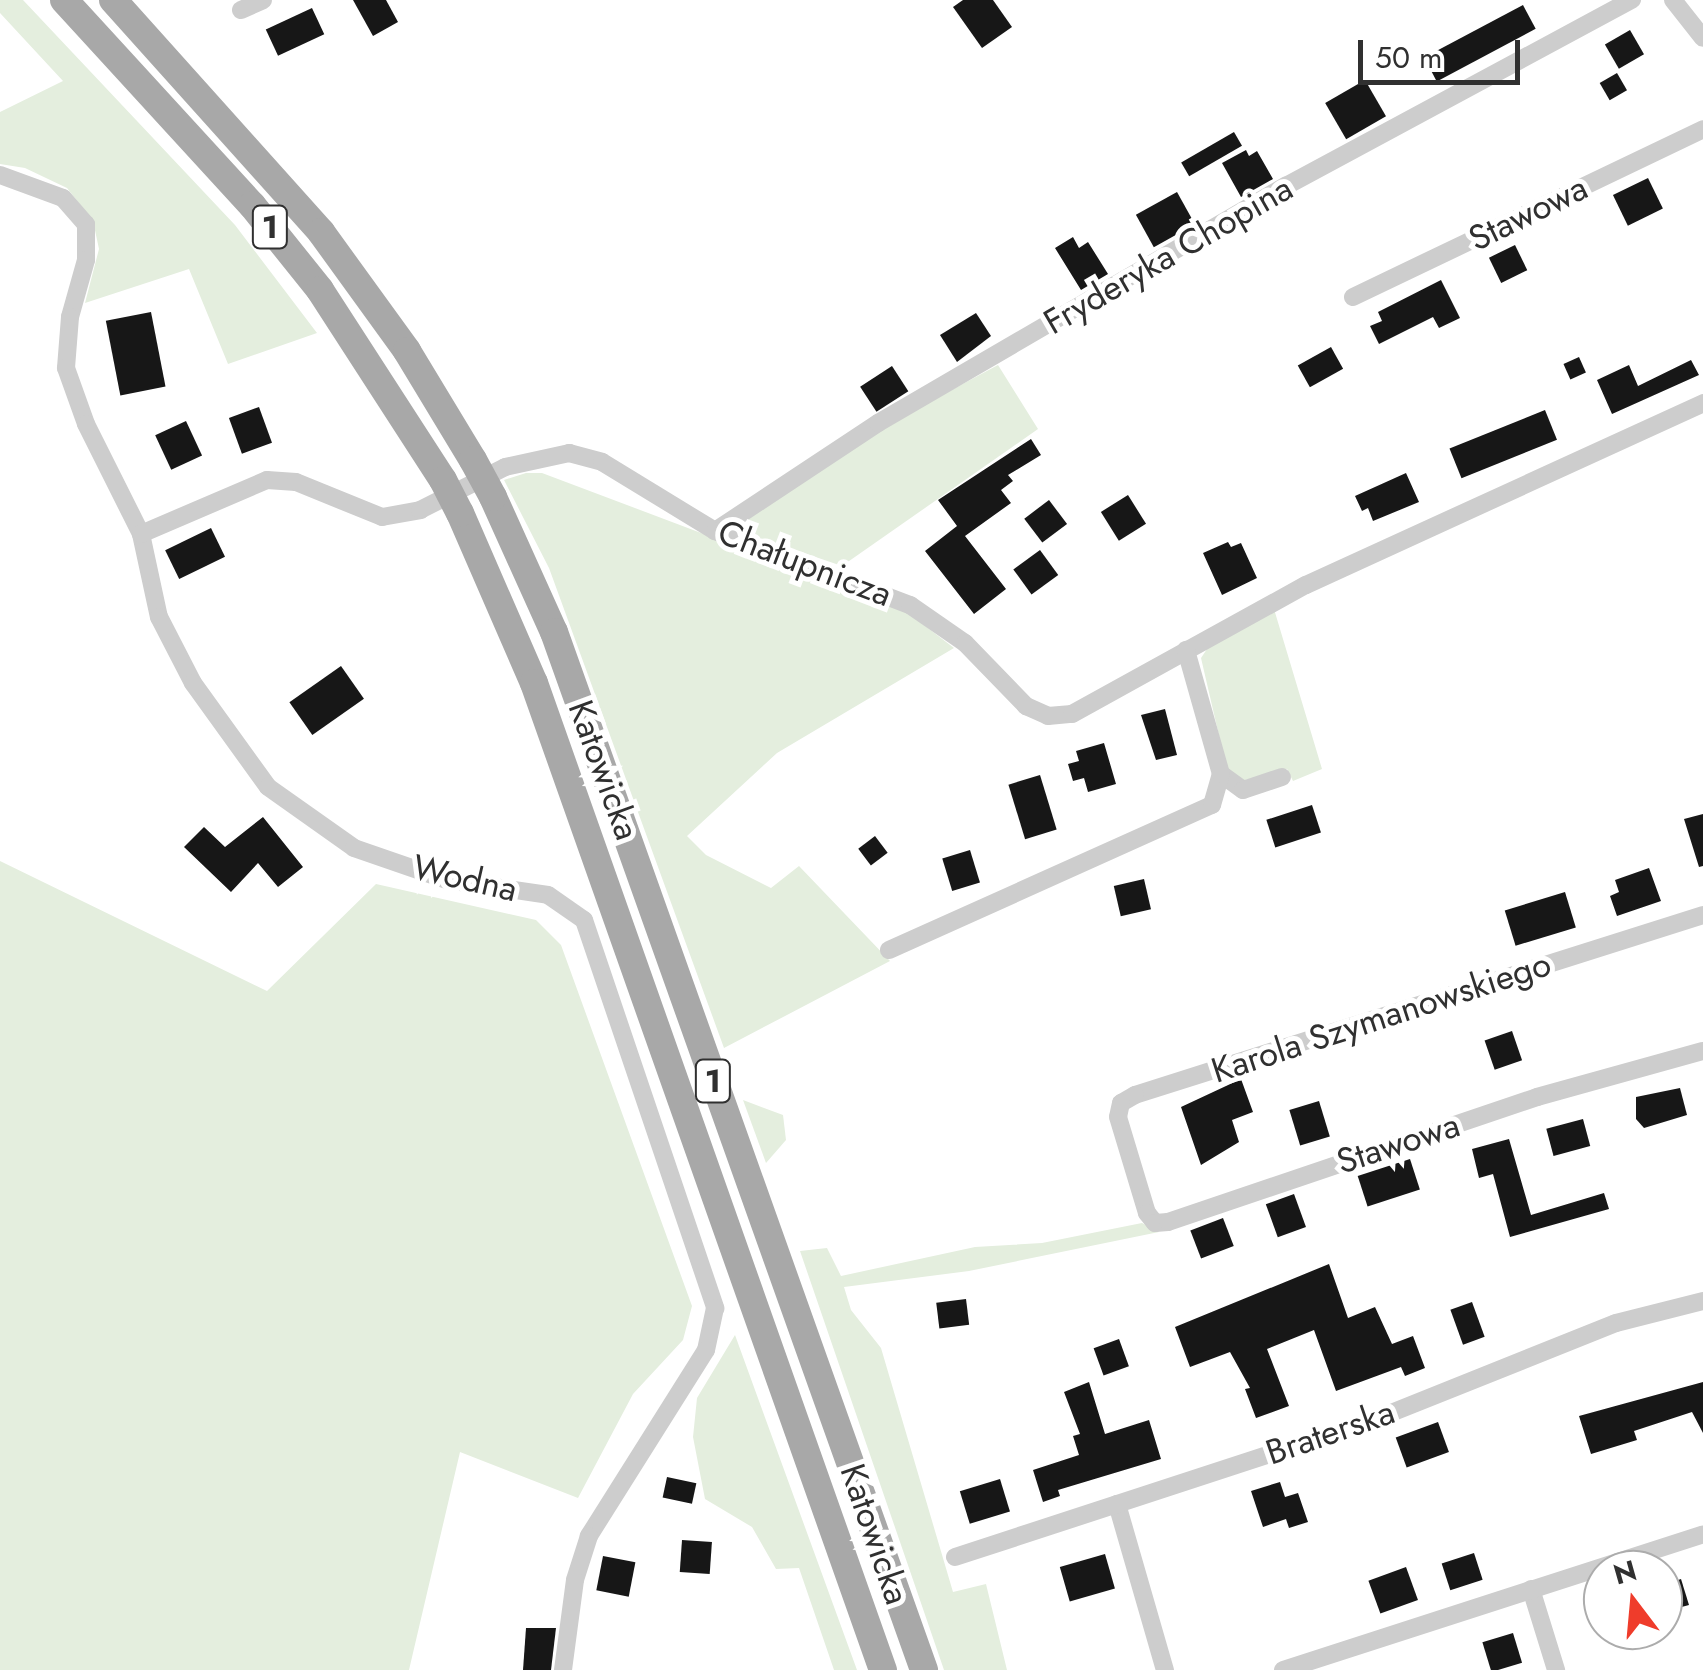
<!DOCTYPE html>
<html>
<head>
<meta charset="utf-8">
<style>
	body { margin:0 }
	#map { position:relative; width:1703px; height:1670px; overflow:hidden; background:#fff; font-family:Jost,sans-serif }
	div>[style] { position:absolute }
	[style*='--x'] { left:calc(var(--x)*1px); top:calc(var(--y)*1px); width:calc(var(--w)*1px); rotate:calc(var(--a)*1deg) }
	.green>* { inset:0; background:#e4eede }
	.building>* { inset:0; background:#171717; transform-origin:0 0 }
	.minor>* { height:18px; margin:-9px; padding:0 9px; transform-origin:9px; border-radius:9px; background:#cdcdcd }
	.primary>* { height:28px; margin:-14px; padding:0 14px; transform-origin:14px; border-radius:14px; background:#a8a8a8 }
	.primary-bridge>* { height:28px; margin:-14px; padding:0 14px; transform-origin:14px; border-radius:14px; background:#a8a8a8 }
	span { translate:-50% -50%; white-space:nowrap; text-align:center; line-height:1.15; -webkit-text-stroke:10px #fff; paint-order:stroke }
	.shield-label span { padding:2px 8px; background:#fff; border:2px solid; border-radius:8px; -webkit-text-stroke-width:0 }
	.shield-label { font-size:32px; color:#303030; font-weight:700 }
	.street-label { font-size:35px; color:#303030 }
	.north { position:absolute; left:1583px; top:1550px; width:100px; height:100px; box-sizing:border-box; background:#fff; border:2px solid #acacac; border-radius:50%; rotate:344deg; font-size:28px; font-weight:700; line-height:40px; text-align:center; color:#303030 }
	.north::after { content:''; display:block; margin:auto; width:35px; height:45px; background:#ef3c2b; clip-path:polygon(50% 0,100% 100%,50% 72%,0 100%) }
	.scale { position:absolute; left:1358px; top:40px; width:162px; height:45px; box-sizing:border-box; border:5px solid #303030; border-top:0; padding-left:12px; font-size:30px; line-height:35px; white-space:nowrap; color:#303030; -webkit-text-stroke:8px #fff; paint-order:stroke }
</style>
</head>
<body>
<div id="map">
	<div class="green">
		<div style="clip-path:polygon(0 0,23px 0,235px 225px,317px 333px,228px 364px,189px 269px,85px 303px,99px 249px,93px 221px,67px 188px,25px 168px,0 164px,0 112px,63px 81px,0 13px)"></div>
		<div style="clip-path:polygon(998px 365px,1038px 429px,842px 566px,748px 534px,747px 518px,905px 415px)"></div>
		<div style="clip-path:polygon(526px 473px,542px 473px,903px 609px,954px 648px,777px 753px,687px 836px,706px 855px,771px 888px,799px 866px,890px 961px,724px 1048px,549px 568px,504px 480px)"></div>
		<div style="clip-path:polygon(1274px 609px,1322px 769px,1293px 781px,1287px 769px,1238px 782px,1227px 770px,1201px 658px,1211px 643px)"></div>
		<div style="clip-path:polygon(0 861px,267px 991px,376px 884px,536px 920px,561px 945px,692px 1306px,683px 1340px,633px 1394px,578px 1498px,460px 1452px,409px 1670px,0 1670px)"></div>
		<div style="clip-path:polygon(743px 1100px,783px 1115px,786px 1140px,766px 1163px)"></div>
		<div style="clip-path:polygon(1142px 1223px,1159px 1232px,969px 1271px,844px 1287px,851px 1310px,881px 1348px,953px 1592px,986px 1584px,1007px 1670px,944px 1670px,800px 1251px,827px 1248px,841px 1276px,975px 1247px,1042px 1243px)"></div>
		<div style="clip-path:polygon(735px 1335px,857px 1670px,834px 1670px,799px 1568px,776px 1569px,752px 1527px,705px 1499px,693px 1437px,697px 1398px)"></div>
	</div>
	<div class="building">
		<div style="clip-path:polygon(353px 0,386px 0,398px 22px,373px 36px)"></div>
		<div style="clip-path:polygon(963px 0,993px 0,1012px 27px,982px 48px,953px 7px)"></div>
		<div style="left:1523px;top:5px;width:27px;height:112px;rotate:62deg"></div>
		<div style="left:312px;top:8px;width:29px;height:51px;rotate:65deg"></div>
		<div style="left:1630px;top:30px;width:28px;height:29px;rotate:60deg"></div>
		<div style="left:1617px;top:73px;width:20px;height:20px;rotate:60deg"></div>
		<div style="left:1365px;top:80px;width:42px;height:46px;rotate:60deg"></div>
		<div style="left:1234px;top:132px;width:16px;height:61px;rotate:60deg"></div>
		<div style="clip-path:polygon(1246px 150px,1249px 156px,1257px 151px,1273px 179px,1241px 197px,1222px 163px)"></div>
		<div style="left:1648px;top:178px;width:34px;height:39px;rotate:64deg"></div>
		<div style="left:1177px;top:192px;width:37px;height:47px;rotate:61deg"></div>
		<div style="clip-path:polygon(1073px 237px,1079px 248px,1088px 242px,1108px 274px,1081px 290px,1055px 248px)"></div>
		<div style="left:1515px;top:245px;width:28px;height:29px;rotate:64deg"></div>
		<div style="clip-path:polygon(1441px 280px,1460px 318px,1439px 328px,1433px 317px,1379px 344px,1370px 326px,1382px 321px,1378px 312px)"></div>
		<div style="left:151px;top:312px;width:76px;height:46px;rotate:79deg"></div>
		<div style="clip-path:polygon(976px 313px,991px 336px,957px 362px,940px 335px)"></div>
		<div style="left:1331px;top:347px;width:25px;height:38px;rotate:61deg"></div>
		<div style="left:1579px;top:357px;width:17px;height:17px;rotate:66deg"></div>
		<div style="clip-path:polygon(1691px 360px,1699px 375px,1612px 414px,1597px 380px,1629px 365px,1638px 386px)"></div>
		<div style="left:892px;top:366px;width:30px;height:38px;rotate:57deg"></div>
		<div style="left:259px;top:407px;width:38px;height:32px;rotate:70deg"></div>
		<div style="left:1545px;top:410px;width:32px;height:103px;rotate:68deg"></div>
		<div style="left:186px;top:421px;width:38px;height:34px;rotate:65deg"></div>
		<div style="clip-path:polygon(1031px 439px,1041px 455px,1008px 475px,1013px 481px,1001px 490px,1011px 503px,965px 536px,1006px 589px,974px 614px,925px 551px,957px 526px,938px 500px)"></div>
		<div style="clip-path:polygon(1406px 473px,1419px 502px,1373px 521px,1368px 508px,1362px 511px,1355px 496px)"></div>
		<div style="left:1128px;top:495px;width:34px;height:32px;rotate:58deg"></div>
		<div style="left:1049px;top:500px;width:30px;height:31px;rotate:53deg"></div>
		<div style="left:211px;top:528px;width:32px;height:51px;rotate:64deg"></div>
		<div style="clip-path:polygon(1228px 542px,1231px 547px,1241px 543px,1257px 578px,1222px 595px,1203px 553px)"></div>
		<div style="left:1040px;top:550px;width:31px;height:33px;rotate:54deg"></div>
		<div style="left:341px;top:666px;width:40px;height:63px;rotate:55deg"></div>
		<div style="clip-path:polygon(1165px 709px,1177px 755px,1156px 760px,1141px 715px)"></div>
		<div style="clip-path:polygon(1104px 743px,1116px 784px,1088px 792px,1084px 778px,1073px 781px,1068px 764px,1079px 761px,1076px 751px)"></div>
		<div style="left:1040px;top:775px;width:57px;height:33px;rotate:73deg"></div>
		<div style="left:1312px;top:805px;width:29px;height:48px;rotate:72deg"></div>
		<div style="clip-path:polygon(1703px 814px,1703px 866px,1699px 867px,1684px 819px)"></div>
		<div style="clip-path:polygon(263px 817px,303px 867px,278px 887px,258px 863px,231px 892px,184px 847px,204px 827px,225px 847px)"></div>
		<div style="left:875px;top:836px;width:21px;height:21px;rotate:53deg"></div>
		<div style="left:970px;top:850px;width:34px;height:29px;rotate:73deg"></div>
		<div style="clip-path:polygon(1649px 868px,1661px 901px,1617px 916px,1610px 896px,1619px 892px,1615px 880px)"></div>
		<div style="left:1144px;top:879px;width:31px;height:31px;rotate:77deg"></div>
		<div style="left:1565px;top:892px;width:37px;height:63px;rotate:73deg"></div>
		<div style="left:1512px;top:1031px;width:31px;height:29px;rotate:71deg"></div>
		<div style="clip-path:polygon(1241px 1079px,1253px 1112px,1232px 1120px,1239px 1142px,1201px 1165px,1181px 1107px)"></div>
		<div style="clip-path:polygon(1680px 1088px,1687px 1115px,1644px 1128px,1636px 1119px,1636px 1097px)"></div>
		<div style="left:1319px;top:1101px;width:37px;height:31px;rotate:73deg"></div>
		<div style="left:1583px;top:1119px;width:28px;height:38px;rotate:75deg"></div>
		<div style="clip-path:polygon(1509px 1139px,1531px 1215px,1604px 1193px,1609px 1209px,1510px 1237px,1493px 1174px,1479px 1178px,1472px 1149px)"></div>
		<div style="left:1410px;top:1159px;width:32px;height:55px;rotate:72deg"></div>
		<div style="left:1294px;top:1194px;width:35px;height:30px;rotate:70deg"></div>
		<div style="left:1223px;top:1218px;width:30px;height:35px;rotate:69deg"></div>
		<div style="clip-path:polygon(1329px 1264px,1348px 1318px,1375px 1307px,1392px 1344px,1413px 1336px,1425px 1368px,1405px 1376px,1401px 1367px,1336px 1391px,1314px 1330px,1267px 1349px,1289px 1406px,1256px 1418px,1245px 1389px,1250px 1388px,1230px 1352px,1190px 1367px,1175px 1327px)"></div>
		<div style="left:966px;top:1299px;width:26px;height:30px;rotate:83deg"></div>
		<div style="left:1472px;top:1302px;width:37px;height:23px;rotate:70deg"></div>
		<div style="left:1119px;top:1339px;width:29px;height:27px;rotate:70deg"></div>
		<div style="clip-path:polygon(1089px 1382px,1105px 1434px,1149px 1420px,1161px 1459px,1058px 1490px,1060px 1496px,1043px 1502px,1033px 1470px,1079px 1455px,1073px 1436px,1080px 1434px,1064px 1392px)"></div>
		<div style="clip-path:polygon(1703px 1382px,1703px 1433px,1692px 1412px,1634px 1431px,1637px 1440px,1591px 1454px,1579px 1416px)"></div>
		<div style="left:1438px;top:1422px;width:32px;height:45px;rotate:70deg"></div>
		<div style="left:667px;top:1477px;width:30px;height:21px;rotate:12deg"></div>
		<div style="left:1000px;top:1479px;width:34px;height:42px;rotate:73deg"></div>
		<div style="clip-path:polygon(1280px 1482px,1285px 1497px,1298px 1493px,1308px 1522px,1289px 1528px,1286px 1519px,1263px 1527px,1251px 1491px)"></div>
		<div style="left:682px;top:1540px;width:30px;height:32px;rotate:4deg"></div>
		<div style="left:1474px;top:1553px;width:28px;height:34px;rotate:72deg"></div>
		<div style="left:1105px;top:1554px;width:36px;height:47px;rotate:74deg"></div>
		<div style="left:603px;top:1556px;width:33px;height:35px;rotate:11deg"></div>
		<div style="left:1406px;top:1567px;width:35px;height:40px;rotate:70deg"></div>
		<div style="clip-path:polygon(1681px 1579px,1689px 1605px,1663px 1612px,1663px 1585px)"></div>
		<div style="clip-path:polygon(526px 1628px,556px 1628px,551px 1670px,523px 1670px)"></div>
		<div style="left:1513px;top:1633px;width:31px;height:32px;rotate:73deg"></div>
	</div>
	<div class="minor">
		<div style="--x:1673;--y:0;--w:48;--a:51.7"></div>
		<div style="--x:241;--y:10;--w:24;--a:-24"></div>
		<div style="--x:0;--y:175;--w:67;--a:20.1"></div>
		<div style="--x:63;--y:198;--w:35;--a:49"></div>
		<div style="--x:86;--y:224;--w:36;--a:90"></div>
		<div style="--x:86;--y:260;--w:59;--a:105.7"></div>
		<div style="--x:70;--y:317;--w:51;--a:94.5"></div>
		<div style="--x:66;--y:368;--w:59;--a:70.3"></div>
		<div style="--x:86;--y:424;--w:123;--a:63.4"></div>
		<div style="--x:141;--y:534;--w:85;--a:77.8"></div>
		<div style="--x:159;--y:617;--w:74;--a:62.7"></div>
		<div style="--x:193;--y:683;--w:128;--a:54.2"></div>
		<div style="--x:268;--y:787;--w:105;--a:35.3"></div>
		<div style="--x:354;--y:848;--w:98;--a:19"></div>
		<div style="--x:447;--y:880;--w:102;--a:8.4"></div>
		<div style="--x:548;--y:895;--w:44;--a:34.8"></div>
		<div style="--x:584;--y:920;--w:410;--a:71.3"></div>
		<div style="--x:715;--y:1308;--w:43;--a:102.1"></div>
		<div style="--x:706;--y:1350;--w:220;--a:122.2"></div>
		<div style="--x:589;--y:1536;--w:46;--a:107.7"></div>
		<div style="--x:575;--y:1580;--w:91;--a:97.6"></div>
		<div style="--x:1353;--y:297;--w:388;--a:-25.6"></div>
		<div style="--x:715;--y:531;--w:196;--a:-33.5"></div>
		<div style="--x:878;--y:423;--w:472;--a:-30.2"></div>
		<div style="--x:1286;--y:186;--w:393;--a:-28.3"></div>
		<div style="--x:141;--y:534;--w:137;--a:-23.2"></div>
		<div style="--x:267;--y:480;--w:29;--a:4"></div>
		<div style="--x:296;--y:482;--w:93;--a:22.1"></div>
		<div style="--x:382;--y:517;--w:39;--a:-10"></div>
		<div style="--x:420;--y:510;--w:95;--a:-26.8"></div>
		<div style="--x:505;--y:467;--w:66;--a:-12.3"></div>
		<div style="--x:569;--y:453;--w:34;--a:15"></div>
		<div style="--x:602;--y:462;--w:132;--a:31.4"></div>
		<div style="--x:715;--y:531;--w:209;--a:20.8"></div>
		<div style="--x:910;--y:605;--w:67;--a:34.6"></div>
		<div style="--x:965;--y:643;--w:88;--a:45.9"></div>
		<div style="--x:1026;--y:706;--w:24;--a:24"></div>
		<div style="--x:1048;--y:716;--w:24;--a:-5"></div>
		<div style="--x:1072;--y:714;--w:267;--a:-28.9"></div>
		<div style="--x:1306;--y:585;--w:437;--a:-24.6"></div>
		<div style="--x:1221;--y:774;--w:27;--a:36"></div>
		<div style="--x:1243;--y:790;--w:41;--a:-18.4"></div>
		<div style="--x:1703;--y:915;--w:596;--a:162.42"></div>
		<div style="--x:1135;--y:1095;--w:16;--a:150"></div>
		<div style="--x:1121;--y:1103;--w:14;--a:102"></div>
		<div style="--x:1118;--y:1117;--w:100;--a:73.2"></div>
		<div style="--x:1147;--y:1213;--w:13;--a:51"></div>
		<div style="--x:1155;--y:1223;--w:13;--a:-4"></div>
		<div style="--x:1168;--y:1222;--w:390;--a:-18.7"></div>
		<div style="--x:1537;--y:1097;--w:172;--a:-15.5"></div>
		<div style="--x:889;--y:950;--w:354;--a:-24.2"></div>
		<div style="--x:1212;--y:805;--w:32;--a:-74"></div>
		<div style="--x:1221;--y:774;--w:129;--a:-105.8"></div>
		<div style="--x:1117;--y:1504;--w:173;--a:73.9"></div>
		<div style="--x:955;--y:1557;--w:443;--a:-18.1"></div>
		<div style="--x:1376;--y:1419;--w:258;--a:-21.8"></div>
		<div style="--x:1616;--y:1323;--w:90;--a:-14.2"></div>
		<div style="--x:1531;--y:1589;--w:85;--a:72.8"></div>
		<div style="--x:1283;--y:1670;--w:441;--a:-17.9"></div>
	</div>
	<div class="primary">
		<div style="--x:64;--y:0;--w:278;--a:47.5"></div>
		<div style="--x:252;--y:205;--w:109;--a:51.3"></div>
		<div style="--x:320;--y:290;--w:226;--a:57.1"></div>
		<div style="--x:113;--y:0;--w:312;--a:48.1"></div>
		<div style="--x:321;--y:232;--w:147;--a:54.1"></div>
		<div style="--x:407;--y:351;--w:127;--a:58.8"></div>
		<div style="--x:493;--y:497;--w:148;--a:65.7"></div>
		<div style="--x:554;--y:632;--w:1102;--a:70.38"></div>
		<div style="--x:460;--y:513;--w:185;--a:66.5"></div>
		<div style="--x:534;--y:683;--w:1047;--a:70.53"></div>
	</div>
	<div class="primary-bridge">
		<div style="--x:473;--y:460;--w:42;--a:61.6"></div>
		<div style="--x:443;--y:480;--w:37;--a:63"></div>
	</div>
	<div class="shield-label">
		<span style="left:270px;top:227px">1</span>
		<span style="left:713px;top:1081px">1</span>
	</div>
	<div class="street-label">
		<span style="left:1528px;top:213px;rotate:-26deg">Stawowa</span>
		<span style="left:1168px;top:255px;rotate:-30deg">Fryderyka Chopina</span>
		<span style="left:805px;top:563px;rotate:21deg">Chałupnicza</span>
		<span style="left:604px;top:770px;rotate:70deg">Katowicka</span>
		<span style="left:465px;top:878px;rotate:13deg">Wodna</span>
		<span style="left:1381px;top:1017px;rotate:-18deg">Karola Szymanowskiego</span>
		<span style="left:1398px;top:1143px;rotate:-18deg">Stawowa</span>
		<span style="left:1330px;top:1432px;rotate:-19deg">Braterska</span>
		<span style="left:875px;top:1534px;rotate:71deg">Katowicka</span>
	</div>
	<div class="north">N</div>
	<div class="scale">50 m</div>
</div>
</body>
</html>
